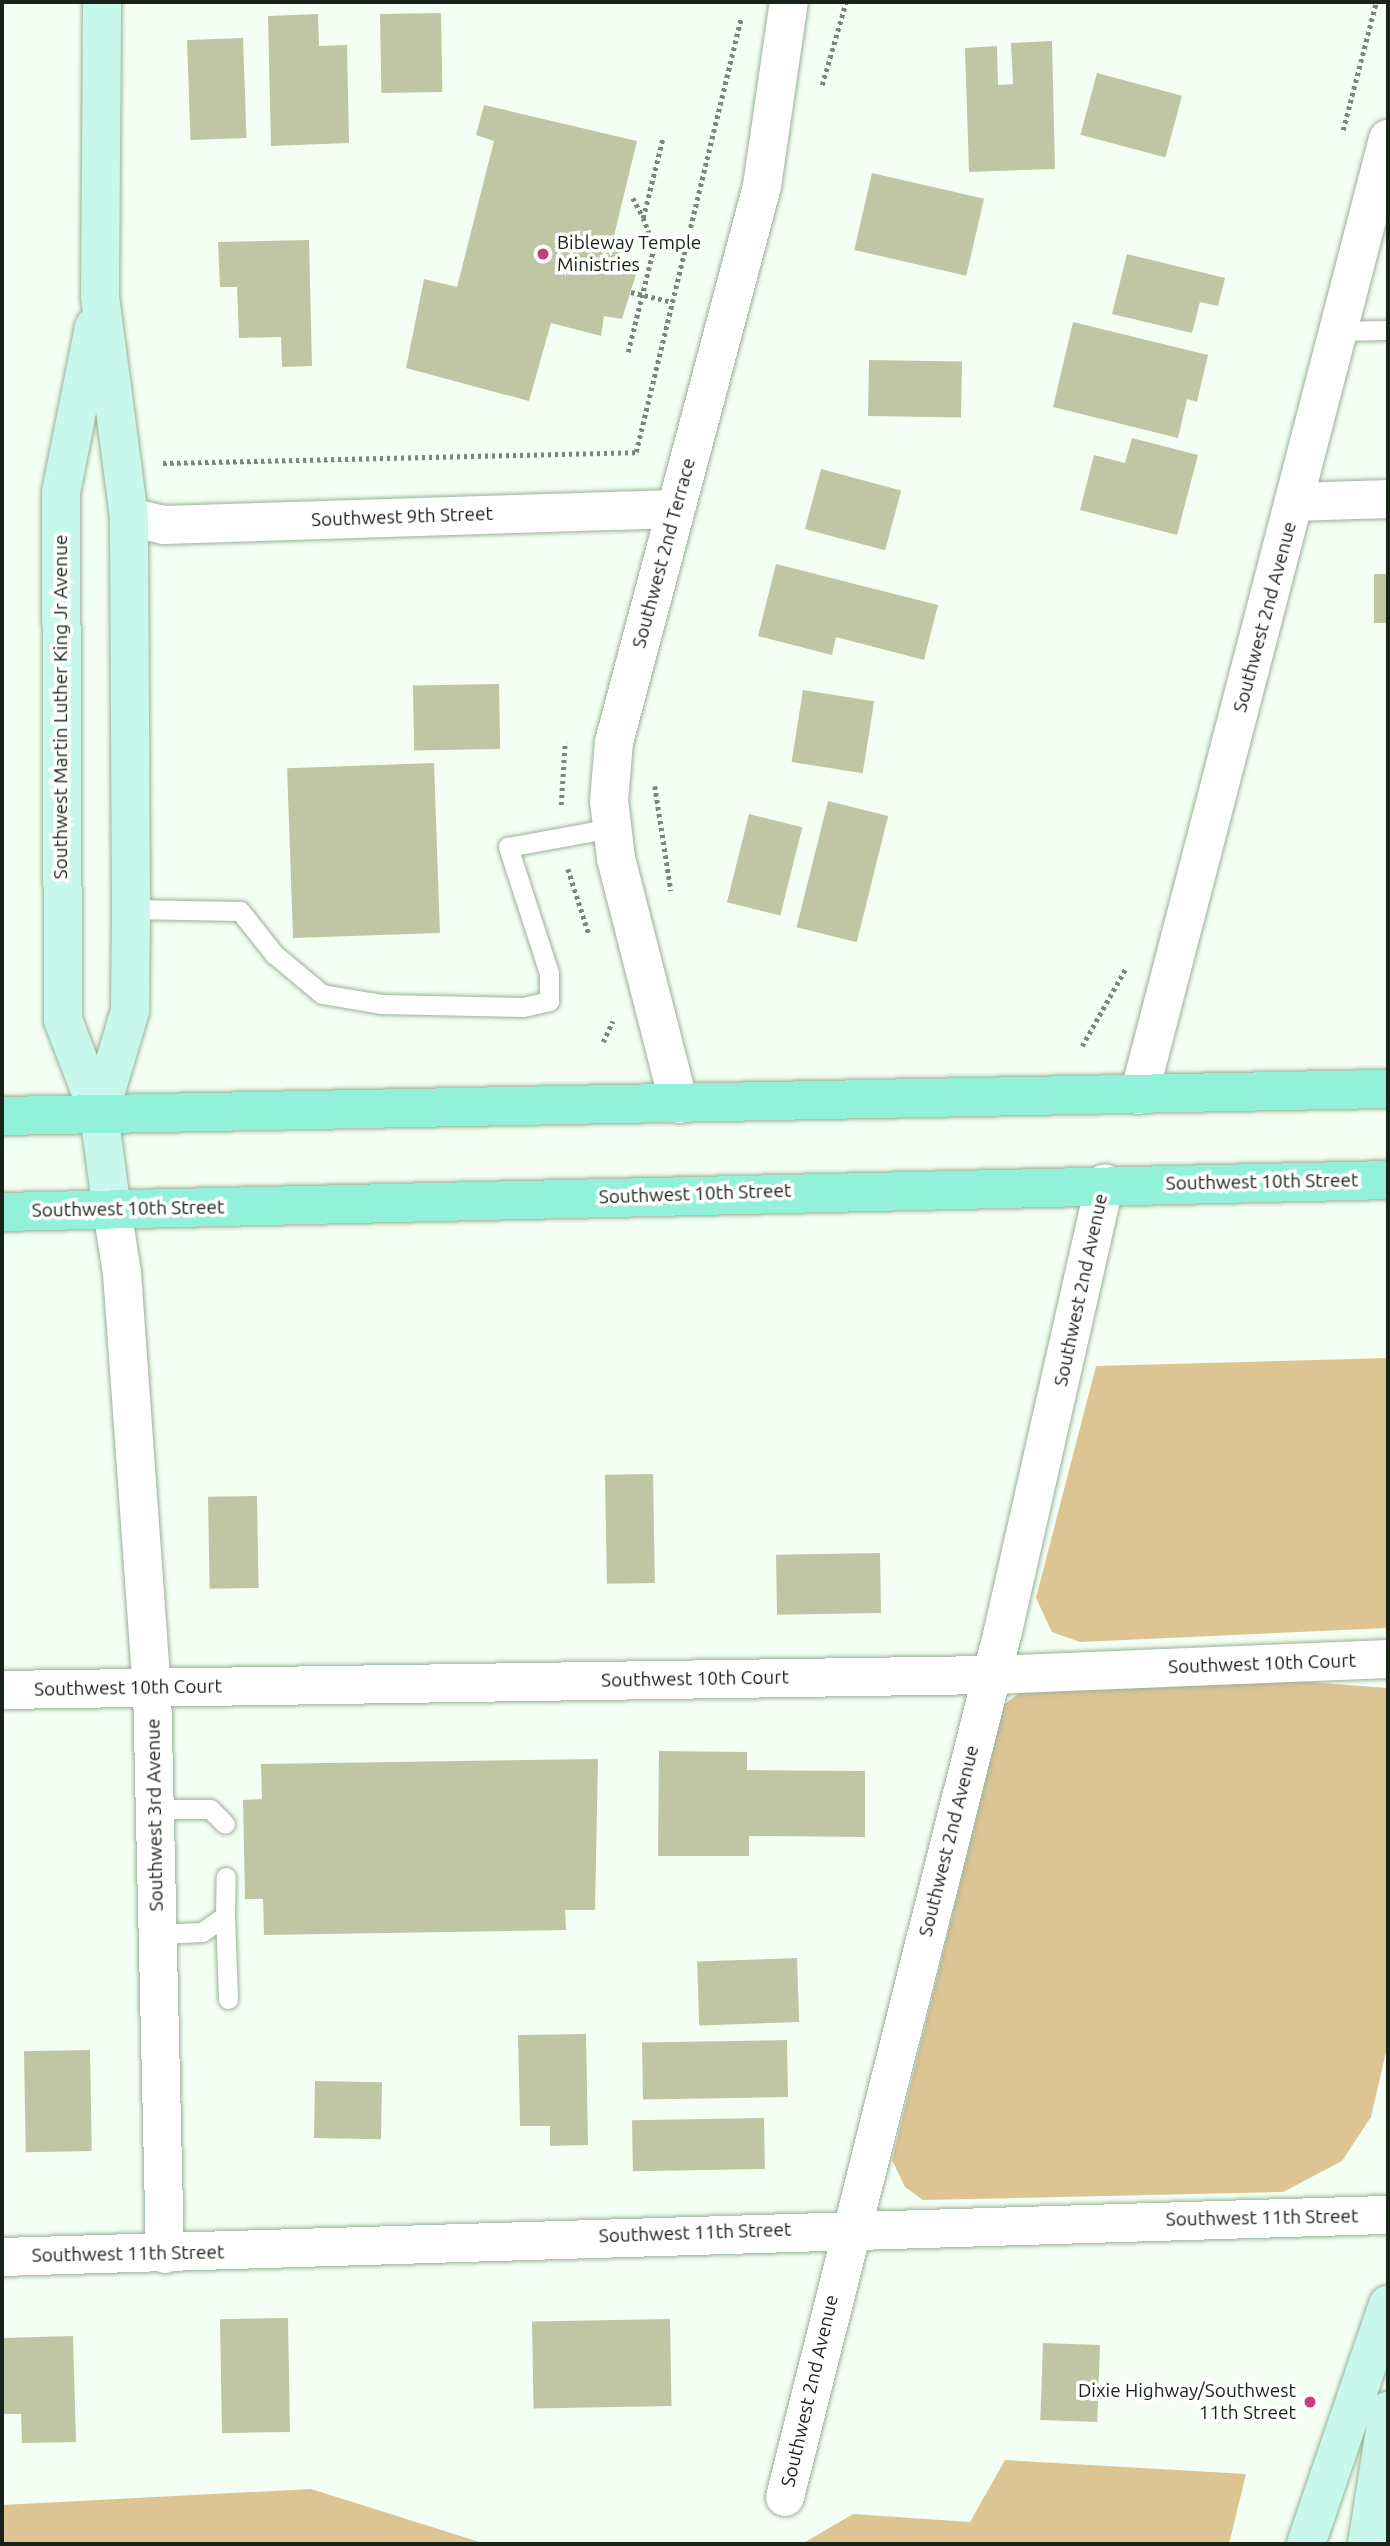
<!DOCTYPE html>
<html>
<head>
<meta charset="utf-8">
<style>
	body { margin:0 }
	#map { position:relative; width:1390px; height:2546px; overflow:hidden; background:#f4fff3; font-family:Ubuntu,sans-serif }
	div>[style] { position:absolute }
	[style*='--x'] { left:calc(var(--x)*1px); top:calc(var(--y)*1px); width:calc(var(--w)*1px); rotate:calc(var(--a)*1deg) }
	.green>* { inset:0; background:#dcc493 }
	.building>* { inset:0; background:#c0c5a4; transform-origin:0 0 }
	.path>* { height:4.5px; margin-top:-2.25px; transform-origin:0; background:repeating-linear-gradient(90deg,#7c877c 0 3.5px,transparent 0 7px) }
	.roads { filter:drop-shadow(0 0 2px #99b197) drop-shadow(0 0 2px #99b197) }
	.lane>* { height:19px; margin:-9.5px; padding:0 9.5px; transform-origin:9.5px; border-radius:9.5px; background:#fff }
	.street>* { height:38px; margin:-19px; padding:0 19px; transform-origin:19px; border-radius:19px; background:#fff }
	.secondary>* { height:38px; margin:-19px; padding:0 19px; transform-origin:19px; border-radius:19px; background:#c8f8ec }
	.primary>* { height:38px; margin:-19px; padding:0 19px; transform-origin:19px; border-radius:19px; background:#91f1d9 }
	.dots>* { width:19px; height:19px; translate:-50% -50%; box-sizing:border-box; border:4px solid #fff; border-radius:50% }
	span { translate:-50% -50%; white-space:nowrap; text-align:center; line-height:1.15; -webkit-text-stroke:7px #fff; paint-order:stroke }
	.poi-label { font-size:19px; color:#182218 }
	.left { translate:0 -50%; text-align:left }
	.right { translate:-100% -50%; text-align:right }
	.street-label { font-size:19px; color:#182218 }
	.frame { position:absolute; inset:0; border:4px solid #182218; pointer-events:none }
</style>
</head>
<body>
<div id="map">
	<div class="green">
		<div style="clip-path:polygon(1388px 1358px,1388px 1628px,1080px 1642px,1052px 1632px,1036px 1598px,1096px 1366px)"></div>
		<div style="clip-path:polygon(1283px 1680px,1388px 1688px,1388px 2043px,1371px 2117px,1342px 2161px,1283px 2192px,923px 2200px,905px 2187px,892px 2160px,1004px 1705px,1025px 1688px)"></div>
		<div style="clip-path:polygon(1005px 2460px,1246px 2474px,1229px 2544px,802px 2544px,853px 2514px,970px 2522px)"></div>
		<div style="clip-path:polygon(311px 2489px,486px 2544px,2px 2544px,2px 2505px)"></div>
	</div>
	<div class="building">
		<div style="left:441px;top:13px;width:79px;height:61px;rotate:89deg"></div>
		<div style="clip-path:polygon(318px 14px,319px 46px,347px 45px,349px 143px,271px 146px,268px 16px)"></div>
		<div style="left:243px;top:38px;width:100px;height:56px;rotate:88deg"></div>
		<div style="clip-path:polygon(1052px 41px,1055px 169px,969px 172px,965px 48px,997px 46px,998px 85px,1013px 84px,1011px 43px)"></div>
		<div style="left:1097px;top:73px;width:88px;height:64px;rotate:15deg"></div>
		<div style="clip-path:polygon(484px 105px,637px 141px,613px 240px,622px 242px,618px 265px,637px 271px,622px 319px,604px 316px,601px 336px,551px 323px,529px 401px,406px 368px,424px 279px,457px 287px,494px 141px,476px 135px)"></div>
		<div style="left:872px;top:173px;width:115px;height:79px;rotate:13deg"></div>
		<div style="clip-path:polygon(309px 240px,312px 366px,282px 367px,281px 337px,239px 338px,237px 287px,220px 287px,218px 242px)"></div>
		<div style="clip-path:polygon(1127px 254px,1225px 278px,1218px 306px,1200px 302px,1192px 333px,1112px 314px)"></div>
		<div style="clip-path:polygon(1073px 322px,1208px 355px,1197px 402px,1187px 399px,1178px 438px,1053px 407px)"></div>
		<div style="left:869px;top:360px;width:93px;height:56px;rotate:1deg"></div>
		<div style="clip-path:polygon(1132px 438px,1198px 455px,1177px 535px,1080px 510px,1094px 455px,1125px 463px)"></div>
		<div style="left:821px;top:469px;width:83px;height:62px;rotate:15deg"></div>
		<div style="clip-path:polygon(776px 564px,938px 605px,924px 660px,836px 637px,832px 655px,758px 636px)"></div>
		<div style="left:1374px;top:574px;width:14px;height:49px"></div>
		<div style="left:499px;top:684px;width:65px;height:86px;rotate:89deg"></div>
		<div style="left:803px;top:690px;width:72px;height:73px;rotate:9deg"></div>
		<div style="left:434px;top:763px;width:170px;height:147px;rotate:88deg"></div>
		<div style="left:828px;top:801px;width:62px;height:130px;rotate:14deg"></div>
		<div style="left:749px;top:814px;width:55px;height:91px;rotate:14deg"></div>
		<div style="left:653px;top:1474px;width:109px;height:48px;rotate:89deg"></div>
		<div style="left:257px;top:1496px;width:92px;height:49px;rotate:89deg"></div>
		<div style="left:880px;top:1553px;width:60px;height:104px;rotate:89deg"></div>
		<div style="clip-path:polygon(659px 1751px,747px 1752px,747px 1770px,865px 1771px,865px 1837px,749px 1836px,749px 1856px,658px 1856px)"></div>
		<div style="clip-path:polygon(598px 1759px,595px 1910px,565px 1910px,566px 1930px,264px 1935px,263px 1899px,245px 1899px,243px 1800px,262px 1799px,261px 1764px)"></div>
		<div style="left:797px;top:1958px;width:64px;height:100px;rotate:88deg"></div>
		<div style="clip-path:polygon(586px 2034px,588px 2145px,550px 2146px,550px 2126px,520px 2126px,518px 2035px)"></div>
		<div style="left:787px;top:2040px;width:57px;height:145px;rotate:89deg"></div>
		<div style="left:90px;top:2050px;width:101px;height:66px;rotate:89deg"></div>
		<div style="left:315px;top:2081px;width:67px;height:57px;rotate:1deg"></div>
		<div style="left:764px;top:2118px;width:51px;height:132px;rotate:89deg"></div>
		<div style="left:288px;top:2318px;width:114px;height:68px;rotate:89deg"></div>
		<div style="left:670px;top:2319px;width:87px;height:138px;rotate:89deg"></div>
		<div style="clip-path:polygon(73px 2336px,76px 2442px,22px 2443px,21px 2414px,2px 2414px,2px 2338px)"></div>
		<div style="left:1043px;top:2343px;width:57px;height:77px;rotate:2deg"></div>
	</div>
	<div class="path">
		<div style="--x:822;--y:85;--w:86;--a:-73.9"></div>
		<div style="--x:1343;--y:130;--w:132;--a:-75.5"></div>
		<div style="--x:633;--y:198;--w:21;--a:62"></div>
		<div style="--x:631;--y:292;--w:42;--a:13.7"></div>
		<div style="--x:628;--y:352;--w:108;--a:-76.1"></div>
		<div style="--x:654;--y:247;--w:31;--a:-111"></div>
		<div style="--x:643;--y:218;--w:83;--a:-76.1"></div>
		<div style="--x:163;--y:463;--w:473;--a:-1.3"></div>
		<div style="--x:636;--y:452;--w:447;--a:-76.4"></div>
		<div style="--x:655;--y:786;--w:106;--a:81.3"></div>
		<div style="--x:561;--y:805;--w:63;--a:-86.4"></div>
		<div style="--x:568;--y:869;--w:68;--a:72.1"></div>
		<div style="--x:603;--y:1042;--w:23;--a:-65"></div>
		<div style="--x:1082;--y:1046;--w:90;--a:-60.6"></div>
	</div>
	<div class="roads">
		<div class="lane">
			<div style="--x:1338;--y:331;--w:50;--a:-1.1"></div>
			<div style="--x:131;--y:909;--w:109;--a:1.1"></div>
			<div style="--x:240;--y:911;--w:55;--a:51.7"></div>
			<div style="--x:274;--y:954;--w:62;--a:39.8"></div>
			<div style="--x:322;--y:994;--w:61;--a:9.5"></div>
			<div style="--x:382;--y:1004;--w:141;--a:1.2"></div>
			<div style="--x:523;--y:1007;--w:27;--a:-13"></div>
			<div style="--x:549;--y:1001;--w:28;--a:-90"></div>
			<div style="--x:549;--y:973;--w:133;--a:-108"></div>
			<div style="--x:508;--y:847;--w:106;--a:-10.4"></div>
			<div style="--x:155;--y:1809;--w:55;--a:0"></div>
			<div style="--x:210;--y:1809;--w:21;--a:45"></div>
			<div style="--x:225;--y:1916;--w:83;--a:87.9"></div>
			<div style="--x:158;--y:1934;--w:44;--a:-2.6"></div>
			<div style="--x:202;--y:1932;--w:28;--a:-35"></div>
			<div style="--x:225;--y:1916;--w:39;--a:-89"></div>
		</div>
		<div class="street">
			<div style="--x:1295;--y:502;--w:93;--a:-1.8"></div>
			<div style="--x:129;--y:517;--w:36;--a:13"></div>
			<div style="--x:164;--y:525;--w:511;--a:-1.79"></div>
			<div style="--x:1139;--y:1095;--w:988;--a:-75.4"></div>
			<div style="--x:679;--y:1104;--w:254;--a:-104.4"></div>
			<div style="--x:616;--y:858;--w:57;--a:-97"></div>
			<div style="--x:609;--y:801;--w:59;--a:-85.2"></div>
			<div style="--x:614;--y:742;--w:575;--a:-75.09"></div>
			<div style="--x:762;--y:186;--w:186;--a:-81.7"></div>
			<div style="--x:112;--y:1210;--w:64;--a:81"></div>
			<div style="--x:122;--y:1273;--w:415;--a:85.9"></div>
			<div style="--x:152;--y:1687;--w:567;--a:88.69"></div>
			<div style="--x:2;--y:1690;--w:990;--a:-0.87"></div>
			<div style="--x:992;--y:1675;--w:396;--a:-2.3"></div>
			<div style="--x:2;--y:2257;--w:1387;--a:-1.74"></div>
			<div style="--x:785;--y:2497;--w:893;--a:-75.87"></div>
			<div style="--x:1003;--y:1631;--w:459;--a:-77.2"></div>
		</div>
		<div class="secondary">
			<div style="--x:94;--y:327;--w:168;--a:101.3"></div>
			<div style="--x:61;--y:492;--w:528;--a:89.78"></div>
			<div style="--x:63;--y:1020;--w:101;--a:69"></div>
			<div style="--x:99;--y:1114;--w:97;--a:82.3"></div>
			<div style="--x:99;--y:1114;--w:108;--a:-73.2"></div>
			<div style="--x:130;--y:1011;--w:102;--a:-89.4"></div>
			<div style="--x:131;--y:909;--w:392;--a:-90.3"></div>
			<div style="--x:129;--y:517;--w:221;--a:-97.5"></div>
			<div style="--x:100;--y:298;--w:296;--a:-89.6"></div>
			<div style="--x:1306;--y:2544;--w:253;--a:-71.1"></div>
			<div style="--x:1367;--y:2544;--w:135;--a:-81"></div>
		</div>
		<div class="primary">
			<div style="--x:2;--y:1116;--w:1386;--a:-1.12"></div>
			<div style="--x:2;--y:1212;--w:1386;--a:-1.32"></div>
		</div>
	</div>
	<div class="dots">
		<div style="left:543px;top:254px;background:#c73e78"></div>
		<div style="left:1310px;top:2402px;background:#c73e78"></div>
	</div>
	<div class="poi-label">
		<span class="left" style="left:557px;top:254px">Bibleway Temple<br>Ministries</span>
		<span class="right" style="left:1296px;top:2402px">Dixie Highway/Southwest<br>11th Street</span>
	</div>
	<div class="street-label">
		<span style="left:402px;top:517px;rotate:-2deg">Southwest 9th Street</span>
		<span style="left:664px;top:553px;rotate:-75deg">Southwest 2nd Terrace</span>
		<span style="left:1265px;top:617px;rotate:-75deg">Southwest 2nd Avenue</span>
		<span style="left:61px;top:707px;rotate:-90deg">Southwest Martin Luther King Jr Avenue</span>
		<span style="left:1262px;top:1182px;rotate:-1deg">Southwest 10th Street</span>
		<span style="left:695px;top:1194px;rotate:-2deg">Southwest 10th Street</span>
		<span style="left:128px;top:1209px;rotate:-1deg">Southwest 10th Street</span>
		<span style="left:1081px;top:1290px;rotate:-78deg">Southwest 2nd Avenue</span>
		<span style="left:1262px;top:1664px;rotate:-2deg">Southwest 10th Court</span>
		<span style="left:695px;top:1679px;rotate:-1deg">Southwest 10th Court</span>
		<span style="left:128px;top:1688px;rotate:-1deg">Southwest 10th Court</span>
		<span style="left:155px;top:1815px;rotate:-91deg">Southwest 3rd Avenue</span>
		<span style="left:949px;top:1841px;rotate:-76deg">Southwest 2nd Avenue</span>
		<span style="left:1262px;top:2218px;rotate:-1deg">Southwest 11th Street</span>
		<span style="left:695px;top:2233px;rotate:-2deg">Southwest 11th Street</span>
		<span style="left:128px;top:2254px;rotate:-1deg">Southwest 11th Street</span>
		<span style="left:810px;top:2391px;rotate:-77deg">Southwest 2nd Avenue</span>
	</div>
	<div class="frame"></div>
</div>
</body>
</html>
